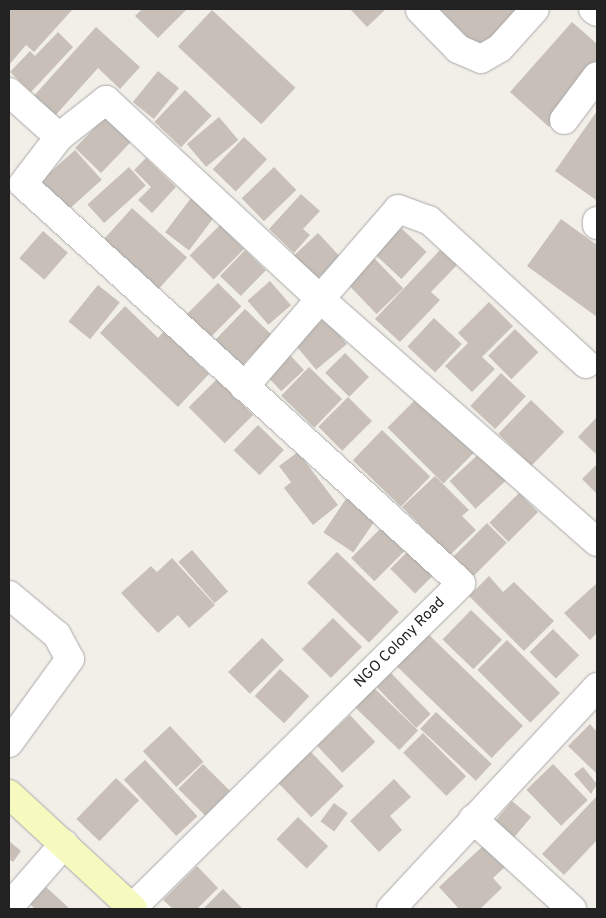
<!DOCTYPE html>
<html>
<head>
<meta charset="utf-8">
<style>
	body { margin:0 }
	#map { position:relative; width:606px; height:918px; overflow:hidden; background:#f2efe9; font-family:Overpass,sans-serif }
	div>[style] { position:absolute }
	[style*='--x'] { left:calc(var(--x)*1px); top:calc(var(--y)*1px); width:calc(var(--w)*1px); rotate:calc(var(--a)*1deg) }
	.building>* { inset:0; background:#c7bfb8; transform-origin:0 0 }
	.roads { filter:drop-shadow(0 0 1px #a9a9a9) drop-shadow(0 0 1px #a9a9a9) }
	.street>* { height:28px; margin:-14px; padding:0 14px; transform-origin:14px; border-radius:14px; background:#fff }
	.secondary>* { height:28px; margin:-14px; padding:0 14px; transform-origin:14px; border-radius:14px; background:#f7fabf }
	span { translate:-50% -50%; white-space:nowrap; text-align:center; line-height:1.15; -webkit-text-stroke:4.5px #fff; paint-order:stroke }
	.street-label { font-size:15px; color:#222 }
	.frame { position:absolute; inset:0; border:10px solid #222; pointer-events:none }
</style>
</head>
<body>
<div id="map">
	<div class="building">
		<div style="clip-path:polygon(9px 9px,73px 9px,34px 52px,26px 45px,9px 65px)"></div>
		<div style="clip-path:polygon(142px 9px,187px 9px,158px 38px,135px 16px)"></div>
		<div style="clip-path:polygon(350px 9px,386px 9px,367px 27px)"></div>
		<div style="clip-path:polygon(440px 9px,531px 9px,483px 54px)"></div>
		<div style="left:212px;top:10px;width:114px;height:50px;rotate:43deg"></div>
		<div style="clip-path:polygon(572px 22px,597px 44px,597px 72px,549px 127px,510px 92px)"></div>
		<div style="clip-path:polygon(96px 27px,140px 67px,120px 89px,98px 68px,53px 118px,32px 98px)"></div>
		<div style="clip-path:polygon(58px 32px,73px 47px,31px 92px,10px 72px,30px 51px,35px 56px)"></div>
		<div style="left:158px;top:71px;width:27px;height:40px;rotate:39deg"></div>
		<div style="left:185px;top:90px;width:37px;height:44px;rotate:44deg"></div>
		<div style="clip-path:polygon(597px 111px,597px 199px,596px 200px,555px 171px)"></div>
		<div style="left:105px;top:117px;width:36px;height:43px;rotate:44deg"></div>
		<div style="left:219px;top:117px;width:30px;height:42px;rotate:50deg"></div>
		<div style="left:244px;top:137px;width:32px;height:45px;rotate:44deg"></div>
		<div style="left:75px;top:150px;width:40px;height:46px;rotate:48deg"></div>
		<div style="clip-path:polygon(146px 158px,176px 187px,152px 213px,138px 200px,151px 187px,134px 170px)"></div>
		<div style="left:129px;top:167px;width:25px;height:56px;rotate:48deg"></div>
		<div style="left:274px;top:167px;width:32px;height:45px;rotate:46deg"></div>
		<div style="clip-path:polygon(301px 194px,320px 211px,303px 229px,310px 235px,294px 253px,269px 229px)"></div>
		<div style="left:191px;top:198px;width:30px;height:43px;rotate:37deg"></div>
		<div style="left:132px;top:208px;width:74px;height:42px;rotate:42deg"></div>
		<div style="clip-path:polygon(561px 219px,597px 245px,597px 317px,527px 266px)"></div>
		<div style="left:220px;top:225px;width:34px;height:43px;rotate:45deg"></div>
		<div style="left:401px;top:228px;width:35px;height:37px;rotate:43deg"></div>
		<div style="left:43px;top:231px;width:33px;height:36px;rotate:41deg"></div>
		<div style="left:318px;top:233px;width:33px;height:36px;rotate:47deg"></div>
		<div style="left:245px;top:250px;width:29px;height:36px;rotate:44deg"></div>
		<div style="clip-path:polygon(440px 250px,457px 265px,431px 292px,440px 300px,400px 342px,375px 319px)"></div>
		<div style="left:374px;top:258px;width:42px;height:37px;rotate:46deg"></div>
		<div style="left:270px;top:281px;width:32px;height:30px;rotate:49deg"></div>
		<div style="left:218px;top:283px;width:33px;height:45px;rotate:45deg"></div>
		<div style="left:98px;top:285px;width:28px;height:47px;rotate:39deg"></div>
		<div style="clip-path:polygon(489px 302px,513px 326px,482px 357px,495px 369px,472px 392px,445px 366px,468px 343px,458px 333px)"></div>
		<div style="clip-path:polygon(125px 306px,158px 338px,164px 331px,209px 374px,178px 407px,100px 333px)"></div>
		<div style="left:245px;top:309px;width:37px;height:43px;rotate:44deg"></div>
		<div style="left:325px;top:318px;width:34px;height:40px;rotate:50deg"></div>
		<div style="left:434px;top:318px;width:38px;height:39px;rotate:43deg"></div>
		<div style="left:515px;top:329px;width:33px;height:38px;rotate:45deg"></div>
		<div style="left:345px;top:353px;width:34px;height:28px;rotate:45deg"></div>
		<div style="left:289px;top:354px;width:22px;height:31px;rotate:47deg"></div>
		<div style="left:309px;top:367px;width:46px;height:40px;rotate:44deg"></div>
		<div style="left:501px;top:373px;width:34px;height:45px;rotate:43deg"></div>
		<div style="left:217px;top:379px;width:51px;height:40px;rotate:45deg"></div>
		<div style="left:420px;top:395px;width:79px;height:46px;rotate:45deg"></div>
		<div style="left:348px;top:397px;width:34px;height:42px;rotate:45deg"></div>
		<div style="left:531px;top:400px;width:46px;height:47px;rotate:44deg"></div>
		<div style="clip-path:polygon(596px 418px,597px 419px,597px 455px,578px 437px)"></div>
		<div style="left:258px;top:425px;width:36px;height:35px;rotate:44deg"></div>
		<div style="left:382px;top:430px;width:67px;height:42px;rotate:44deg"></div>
		<div style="left:484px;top:449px;width:38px;height:47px;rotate:47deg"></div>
		<div style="clip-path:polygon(298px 452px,338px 505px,313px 525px,284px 488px,291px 482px,279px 466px)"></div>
		<div style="clip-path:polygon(597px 464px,597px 494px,582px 479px)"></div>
		<div style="clip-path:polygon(435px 476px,469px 510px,462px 516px,476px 530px,450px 555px,402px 507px)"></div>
		<div style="left:519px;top:493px;width:27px;height:42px;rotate:45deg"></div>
		<div style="left:348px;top:496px;width:36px;height:44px;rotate:34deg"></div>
		<div style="left:487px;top:523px;width:28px;height:47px;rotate:45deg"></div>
		<div style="left:385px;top:524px;width:33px;height:48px;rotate:45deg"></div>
		<div style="left:192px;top:550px;width:55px;height:18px;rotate:49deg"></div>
		<div style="left:408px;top:551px;width:35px;height:25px;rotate:45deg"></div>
		<div style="left:337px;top:552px;width:86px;height:43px;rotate:44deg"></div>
		<div style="clip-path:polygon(172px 558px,215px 605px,189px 628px,178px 615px,158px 633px,121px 593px,151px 566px,157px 572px)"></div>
		<div style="clip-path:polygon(489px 576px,503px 592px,514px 582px,554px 621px,524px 651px,469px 596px)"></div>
		<div style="clip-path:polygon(597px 583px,597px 633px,590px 640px,564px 613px)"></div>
		<div style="left:471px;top:610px;width:43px;height:41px;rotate:44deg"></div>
		<div style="left:333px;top:618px;width:41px;height:44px;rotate:45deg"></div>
		<div style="left:553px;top:629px;width:37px;height:33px;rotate:45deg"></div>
		<div style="left:428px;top:634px;width:132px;height:45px;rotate:44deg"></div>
		<div style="left:262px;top:638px;width:31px;height:48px;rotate:45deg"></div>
		<div style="left:507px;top:640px;width:75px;height:42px;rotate:45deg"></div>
		<div style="left:280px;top:669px;width:40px;height:37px;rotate:43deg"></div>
		<div style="left:391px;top:673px;width:57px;height:20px;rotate:46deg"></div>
		<div style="left:372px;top:686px;width:64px;height:27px;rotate:44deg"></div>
		<div style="left:436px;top:712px;width:76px;height:23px;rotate:43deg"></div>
		<div style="left:350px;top:715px;width:37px;height:45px;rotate:47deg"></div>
		<div style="clip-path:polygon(590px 724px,597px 732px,597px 774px,568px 746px)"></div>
		<div style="left:170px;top:726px;width:49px;height:37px;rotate:47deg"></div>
		<div style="left:423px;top:733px;width:61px;height:28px;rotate:45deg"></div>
		<div style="left:309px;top:750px;width:50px;height:45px;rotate:46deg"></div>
		<div style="left:145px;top:760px;width:77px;height:29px;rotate:47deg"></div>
		<div style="left:203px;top:764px;width:38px;height:35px;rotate:45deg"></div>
		<div style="left:553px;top:764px;width:50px;height:37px;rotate:46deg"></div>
		<div style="clip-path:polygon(583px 767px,597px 784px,591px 794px,574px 774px)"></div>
		<div style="left:116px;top:778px;width:32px;height:57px;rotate:44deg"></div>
		<div style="clip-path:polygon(394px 779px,411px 797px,390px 816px,402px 830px,379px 852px,350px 821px)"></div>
		<div style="clip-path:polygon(597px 796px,597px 840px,564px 875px,542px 854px)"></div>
		<div style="left:512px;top:801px;width:25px;height:28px;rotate:40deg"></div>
		<div style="left:334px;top:803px;width:17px;height:23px;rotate:36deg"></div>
		<div style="left:298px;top:817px;width:42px;height:31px;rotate:44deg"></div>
		<div style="clip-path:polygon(9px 841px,21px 851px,13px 862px,9px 859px)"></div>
		<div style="clip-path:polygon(485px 844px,506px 866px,493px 878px,502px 888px,480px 909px,459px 909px,439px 887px)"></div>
		<div style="clip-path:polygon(197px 866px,218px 888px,197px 909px,173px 909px,163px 900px)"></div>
		<div style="clip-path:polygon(46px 887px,70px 909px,35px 909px,30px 904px)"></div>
		<div style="clip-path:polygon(223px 889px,243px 909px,203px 909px)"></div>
	</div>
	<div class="roads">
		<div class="street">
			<div style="--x:593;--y:9;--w:5;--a:37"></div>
			<div style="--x:420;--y:10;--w:54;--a:45.7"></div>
			<div style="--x:458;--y:49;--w:25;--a:23"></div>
			<div style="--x:481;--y:59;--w:22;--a:-30"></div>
			<div style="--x:500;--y:48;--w:52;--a:-48.1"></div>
			<div style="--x:9;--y:92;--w:67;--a:42"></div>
			<div style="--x:564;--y:120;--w:55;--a:-53.1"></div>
			<div style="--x:597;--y:221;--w:4;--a:90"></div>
			<div style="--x:244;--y:387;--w:235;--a:-49.1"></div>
			<div style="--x:398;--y:209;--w:33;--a:20"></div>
			<div style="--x:429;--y:220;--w:213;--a:42.5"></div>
			<div style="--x:9;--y:595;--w:62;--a:39.8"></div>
			<div style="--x:57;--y:635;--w:27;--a:62"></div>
			<div style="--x:70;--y:659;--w:104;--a:126"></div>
			<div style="--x:473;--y:819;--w:134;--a:42.3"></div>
			<div style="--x:9;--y:907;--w:84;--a:-48.9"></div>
			<div style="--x:132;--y:908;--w:462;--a:-44.6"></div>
			<div style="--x:461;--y:583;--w:592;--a:-137.67"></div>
			<div style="--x:23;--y:184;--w:59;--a:-52.5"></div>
			<div style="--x:59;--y:137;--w:60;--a:-38.2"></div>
			<div style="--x:106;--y:100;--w:289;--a:42.9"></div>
			<div style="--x:318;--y:297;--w:371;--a:41.3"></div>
			<div style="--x:391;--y:909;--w:303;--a:-47.1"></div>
		</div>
		<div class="secondary">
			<div style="--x:9;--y:794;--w:169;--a:42.8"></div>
		</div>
	</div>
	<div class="street-label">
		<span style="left:400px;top:643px;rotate:-45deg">NGO Colony Road</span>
	</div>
	<div class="frame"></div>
</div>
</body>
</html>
